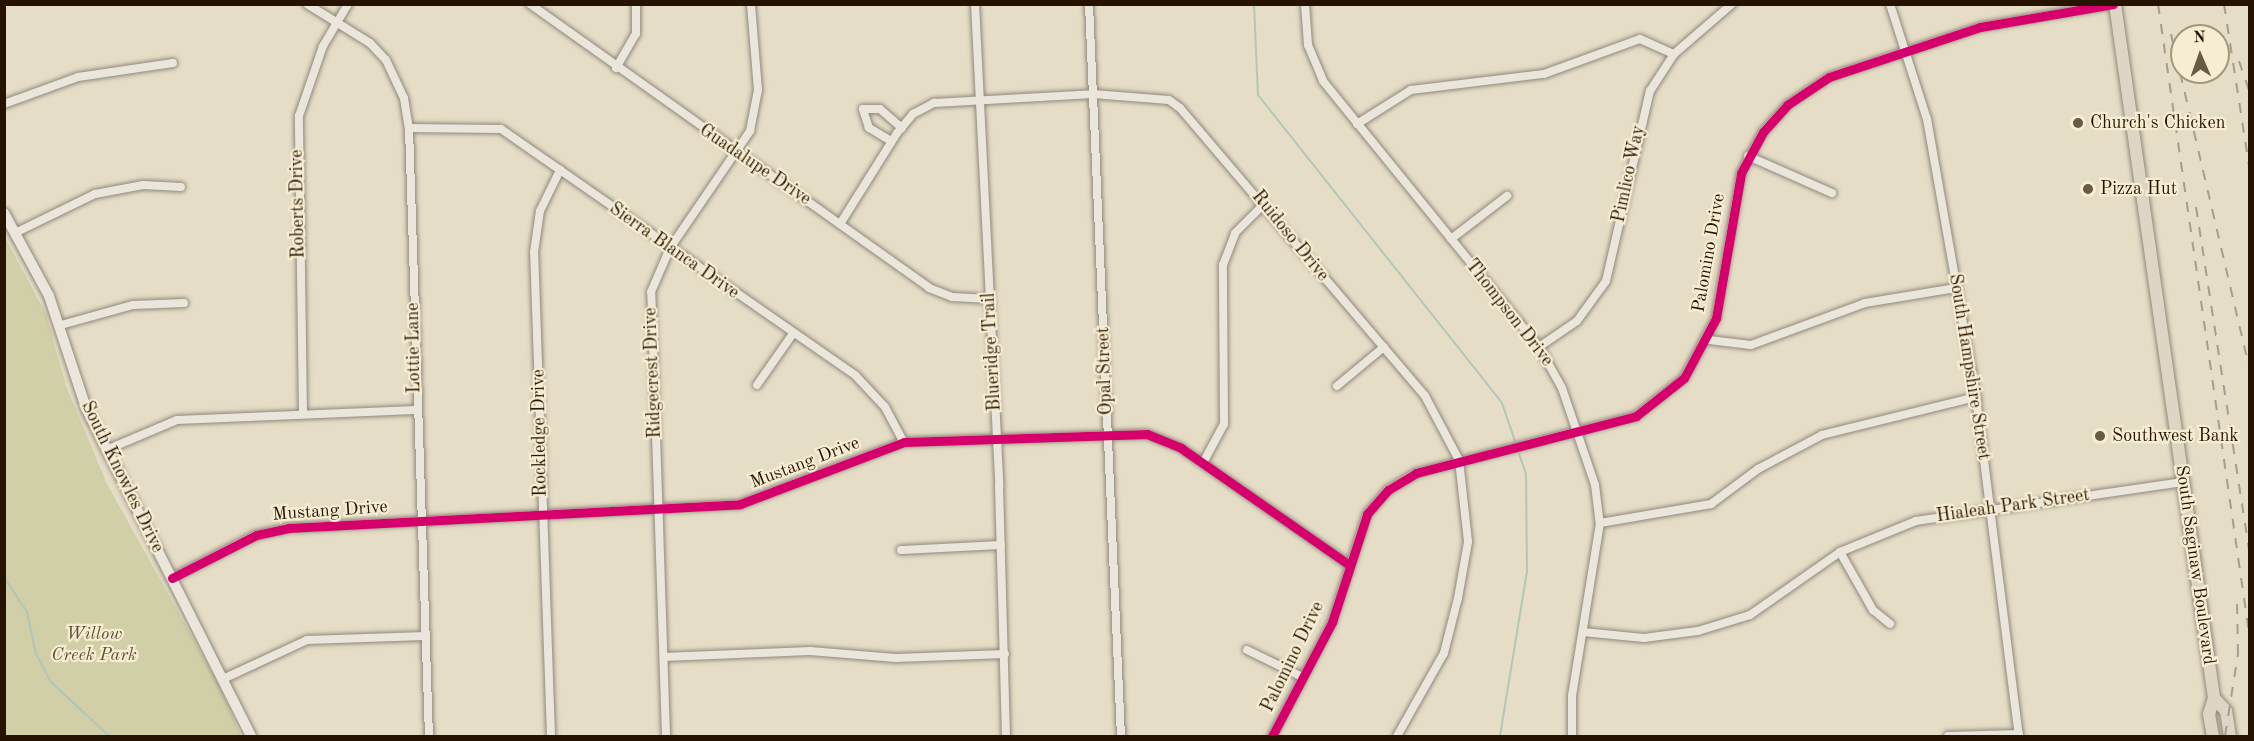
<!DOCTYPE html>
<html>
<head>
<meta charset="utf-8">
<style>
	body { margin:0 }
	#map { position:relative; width:2254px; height:741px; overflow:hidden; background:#e6ddc7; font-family:"Old Standard TT",serif }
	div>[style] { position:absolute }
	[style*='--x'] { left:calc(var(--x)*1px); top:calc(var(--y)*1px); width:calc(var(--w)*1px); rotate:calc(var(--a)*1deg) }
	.green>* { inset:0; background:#d0cfa7 }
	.stream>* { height:2px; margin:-1px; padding:0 1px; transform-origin:1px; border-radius:1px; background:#b2c7b8 }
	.roads { filter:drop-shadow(0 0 2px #90897b) drop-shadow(0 0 2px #90897b) }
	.street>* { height:8px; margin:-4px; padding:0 4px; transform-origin:4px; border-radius:4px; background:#eae6db }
	.secondary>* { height:10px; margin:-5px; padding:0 5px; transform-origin:5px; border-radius:5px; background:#eae6db }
	.primary>* { height:12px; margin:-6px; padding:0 6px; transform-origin:6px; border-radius:6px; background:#ded6c5 }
	.rail>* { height:2px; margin-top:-1px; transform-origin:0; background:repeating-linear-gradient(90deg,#a39d93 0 10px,transparent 0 20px) }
	.cycleway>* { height:9px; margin:-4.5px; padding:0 4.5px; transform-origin:4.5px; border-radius:4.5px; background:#d6006c }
	.dots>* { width:16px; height:16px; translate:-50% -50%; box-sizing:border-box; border:3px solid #f7edd2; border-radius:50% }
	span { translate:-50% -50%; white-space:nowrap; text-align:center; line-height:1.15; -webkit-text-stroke:4.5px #f7edd2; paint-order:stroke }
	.poi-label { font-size:18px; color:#251300 }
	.left { translate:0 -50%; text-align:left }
	.street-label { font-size:18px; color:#251300 }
	.park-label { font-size:18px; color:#5b5131; font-style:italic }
	.frame { position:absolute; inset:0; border:6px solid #251300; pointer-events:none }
	.north { position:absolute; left:2170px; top:24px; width:60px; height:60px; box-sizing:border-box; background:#f7edd2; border:2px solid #a3967e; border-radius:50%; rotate:358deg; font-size:16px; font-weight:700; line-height:24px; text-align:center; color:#251300 }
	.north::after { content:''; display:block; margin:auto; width:21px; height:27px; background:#695a46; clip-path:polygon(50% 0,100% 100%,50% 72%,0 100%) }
</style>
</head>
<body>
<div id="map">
	<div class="green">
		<div style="clip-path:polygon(4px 236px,46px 314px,66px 386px,107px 484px,220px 687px,241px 736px,5px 736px)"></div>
	</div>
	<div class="stream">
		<div style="--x:1254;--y:4;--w:91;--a:87.5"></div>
		<div style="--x:1258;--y:95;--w:393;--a:51.6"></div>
		<div style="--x:1502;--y:403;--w:40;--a:71.1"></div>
		<div style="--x:4;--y:577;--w:42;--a:56.7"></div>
		<div style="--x:27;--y:612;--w:40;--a:78"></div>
		<div style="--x:35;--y:651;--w:34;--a:63"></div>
		<div style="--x:50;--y:681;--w:81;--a:43"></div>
		<div style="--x:1500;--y:736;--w:166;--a:-80.7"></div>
		<div style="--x:1527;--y:572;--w:98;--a:-90.6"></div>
		<div style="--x:1526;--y:474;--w:21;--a:-109"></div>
	</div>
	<div class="roads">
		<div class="street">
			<div style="--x:307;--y:4;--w:74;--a:31.8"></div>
			<div style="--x:370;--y:43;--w:23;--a:47"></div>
			<div style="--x:386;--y:60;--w:42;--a:64.7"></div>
			<div style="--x:404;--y:98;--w:30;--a:81"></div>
			<div style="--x:409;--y:128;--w:608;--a:88.12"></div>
			<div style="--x:530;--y:4;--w:490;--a:35.4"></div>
			<div style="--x:929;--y:288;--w:25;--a:21"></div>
			<div style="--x:952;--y:297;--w:38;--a:3"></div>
			<div style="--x:975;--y:4;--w:483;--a:87.1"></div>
			<div style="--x:999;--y:486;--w:250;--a:88.4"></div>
			<div style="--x:1089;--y:4;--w:733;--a:87.5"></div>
			<div style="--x:1305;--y:4;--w:41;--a:85.8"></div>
			<div style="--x:1308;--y:45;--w:39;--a:67"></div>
			<div style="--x:1323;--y:81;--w:343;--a:50.9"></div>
			<div style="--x:1539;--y:347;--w:47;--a:60.7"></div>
			<div style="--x:1562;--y:388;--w:102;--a:71.2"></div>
			<div style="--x:1595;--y:485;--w:38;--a:83"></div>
			<div style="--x:1600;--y:523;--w:175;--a:99.2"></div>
			<div style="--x:1572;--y:696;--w:40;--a:90"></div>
			<div style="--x:1890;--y:4;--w:121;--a:72.2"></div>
			<div style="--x:1927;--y:119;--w:282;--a:80"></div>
			<div style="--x:1976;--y:397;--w:342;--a:82.8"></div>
			<div style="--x:616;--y:68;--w:39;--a:-60"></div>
			<div style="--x:636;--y:34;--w:30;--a:-90"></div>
			<div style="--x:4;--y:104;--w:79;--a:-20"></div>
			<div style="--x:78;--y:77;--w:96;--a:-8.4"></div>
			<div style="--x:1357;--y:124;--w:64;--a:-32.2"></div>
			<div style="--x:1411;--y:90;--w:134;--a:-6.9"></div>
			<div style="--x:1544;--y:74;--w:102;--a:-20"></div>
			<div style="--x:1640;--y:39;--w:37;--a:24"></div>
			<div style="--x:409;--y:128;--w:92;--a:0.6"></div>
			<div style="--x:501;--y:129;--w:432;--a:34.8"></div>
			<div style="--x:856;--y:376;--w:42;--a:46.9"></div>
			<div style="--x:885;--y:407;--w:40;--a:62"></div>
			<div style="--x:891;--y:141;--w:26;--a:-149"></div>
			<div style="--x:869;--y:128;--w:20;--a:-108"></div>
			<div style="--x:863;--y:109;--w:17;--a:0"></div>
			<div style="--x:880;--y:109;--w:29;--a:41"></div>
			<div style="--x:1748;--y:156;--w:92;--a:23.8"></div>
			<div style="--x:840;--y:224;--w:107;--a:-57.9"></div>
			<div style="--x:897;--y:133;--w:25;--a:-50"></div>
			<div style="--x:913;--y:114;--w:24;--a:-28"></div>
			<div style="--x:934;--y:103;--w:159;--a:-3.2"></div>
			<div style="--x:1093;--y:94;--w:76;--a:4.5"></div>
			<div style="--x:1169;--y:100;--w:14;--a:36"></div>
			<div style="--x:1180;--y:108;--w:378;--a:49.6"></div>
			<div style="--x:1425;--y:396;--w:72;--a:62"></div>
			<div style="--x:1459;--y:460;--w:82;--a:83.7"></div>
			<div style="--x:1468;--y:542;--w:57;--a:100.1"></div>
			<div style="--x:1458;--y:598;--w:57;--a:104.3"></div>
			<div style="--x:1444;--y:653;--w:95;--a:119.5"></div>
			<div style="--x:17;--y:232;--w:87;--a:-26"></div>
			<div style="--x:95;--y:194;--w:49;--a:-10.6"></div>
			<div style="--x:143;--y:185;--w:38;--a:3"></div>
			<div style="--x:1451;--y:239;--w:71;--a:-37.5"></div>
			<div style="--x:61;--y:325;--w:75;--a:-15.5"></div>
			<div style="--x:133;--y:305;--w:51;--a:-2.2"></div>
			<div style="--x:1709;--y:340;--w:42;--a:6.8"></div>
			<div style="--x:1751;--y:345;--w:121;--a:-20.2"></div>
			<div style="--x:1865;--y:303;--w:92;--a:-9.4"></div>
			<div style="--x:1539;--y:347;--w:46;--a:-34.4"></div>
			<div style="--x:1577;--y:321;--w:49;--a:-54.1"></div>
			<div style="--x:1606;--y:281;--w:195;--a:-77"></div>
			<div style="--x:1650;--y:91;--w:44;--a:-57"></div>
			<div style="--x:1674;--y:54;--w:77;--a:-40.8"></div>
			<div style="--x:757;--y:385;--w:61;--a:-55"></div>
			<div style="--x:1337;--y:386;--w:61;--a:-39.7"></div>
			<div style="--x:303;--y:414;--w:298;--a:-90.8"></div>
			<div style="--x:299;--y:116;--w:74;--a:-71.1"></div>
			<div style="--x:323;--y:46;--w:49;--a:-59.2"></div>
			<div style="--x:106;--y:450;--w:77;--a:-22.9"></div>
			<div style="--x:177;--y:420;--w:238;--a:-2.4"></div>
			<div style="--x:1203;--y:463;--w:44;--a:-61.7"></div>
			<div style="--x:1224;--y:424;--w:159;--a:-90.4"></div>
			<div style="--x:1223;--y:265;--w:34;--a:-69"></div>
			<div style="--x:1235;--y:233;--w:41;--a:-45"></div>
			<div style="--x:1600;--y:523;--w:113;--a:-9.7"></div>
			<div style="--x:1711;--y:504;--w:59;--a:-36.7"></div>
			<div style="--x:1758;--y:469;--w:72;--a:-28"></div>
			<div style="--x:1822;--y:435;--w:159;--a:-13.9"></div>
			<div style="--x:901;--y:550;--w:100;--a:-2.9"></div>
			<div style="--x:1840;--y:552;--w:67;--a:60.4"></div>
			<div style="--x:1873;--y:610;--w:22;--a:39"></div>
			<div style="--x:172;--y:578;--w:94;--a:-27.1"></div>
			<div style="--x:256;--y:535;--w:33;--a:-12"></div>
			<div style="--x:288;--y:528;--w:453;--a:-3"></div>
			<div style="--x:740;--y:504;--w:175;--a:-20.7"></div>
			<div style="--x:904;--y:442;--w:243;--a:-1.9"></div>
			<div style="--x:1147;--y:434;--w:37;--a:22"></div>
			<div style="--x:1181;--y:448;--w:203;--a:34.8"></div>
			<div style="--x:1583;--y:632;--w:61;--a:5.6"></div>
			<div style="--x:1644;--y:638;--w:54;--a:-7.4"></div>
			<div style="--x:1698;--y:631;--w:54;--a:-17.1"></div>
			<div style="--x:1750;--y:615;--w:110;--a:-35"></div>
			<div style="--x:1840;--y:552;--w:82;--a:-22.2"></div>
			<div style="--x:1916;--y:521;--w:271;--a:-8.3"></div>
			<div style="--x:1247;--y:650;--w:59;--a:26.1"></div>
			<div style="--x:664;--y:657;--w:146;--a:-2.4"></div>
			<div style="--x:810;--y:651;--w:86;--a:4.7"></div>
			<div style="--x:896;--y:658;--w:109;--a:-2.1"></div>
			<div style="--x:223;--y:679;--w:93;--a:-24.9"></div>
			<div style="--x:307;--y:640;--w:118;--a:-1.9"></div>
			<div style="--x:551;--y:736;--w:484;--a:-92"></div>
			<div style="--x:534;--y:252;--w:41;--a:-81.7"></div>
			<div style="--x:540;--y:211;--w:46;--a:-64"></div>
			<div style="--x:666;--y:736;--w:444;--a:-91.9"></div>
			<div style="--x:651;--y:292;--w:48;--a:-66.6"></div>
			<div style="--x:670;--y:248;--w:142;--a:-55.6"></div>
			<div style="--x:750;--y:131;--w:42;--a:-79"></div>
			<div style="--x:758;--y:90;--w:86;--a:-94.7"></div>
			<div style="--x:1272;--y:736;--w:129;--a:-62.2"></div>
			<div style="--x:1332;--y:622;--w:114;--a:-72"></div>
			<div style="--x:1367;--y:514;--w:32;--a:-49"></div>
			<div style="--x:1388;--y:490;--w:33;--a:-31"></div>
			<div style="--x:1416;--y:473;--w:227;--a:-14.5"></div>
			<div style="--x:1636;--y:416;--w:61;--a:-38.4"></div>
			<div style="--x:1684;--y:378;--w:68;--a:-61.9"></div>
			<div style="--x:1716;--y:318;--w:147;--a:-80.2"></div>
			<div style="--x:1741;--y:173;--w:47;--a:-61.8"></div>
			<div style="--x:1763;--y:132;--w:36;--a:-48"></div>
			<div style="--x:1787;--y:105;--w:50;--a:-33.7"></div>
			<div style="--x:1829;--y:77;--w:159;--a:-18.3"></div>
			<div style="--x:1980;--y:27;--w:135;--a:-9.8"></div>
			<div style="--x:1948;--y:736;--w:71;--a:-1.6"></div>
		</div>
		<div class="secondary">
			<div style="--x:4;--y:213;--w:94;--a:61.5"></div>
			<div style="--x:49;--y:296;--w:118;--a:71.7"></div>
			<div style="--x:86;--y:408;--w:367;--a:63.3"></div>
		</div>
		<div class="primary">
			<div style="--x:2115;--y:4;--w:701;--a:81.88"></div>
			<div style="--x:2214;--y:698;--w:17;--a:107"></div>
			<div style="--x:2209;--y:714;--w:22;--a:80"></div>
			<div style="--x:2214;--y:698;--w:18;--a:47"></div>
			<div style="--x:2226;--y:711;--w:25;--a:81"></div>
		</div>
	</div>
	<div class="rail">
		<div style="--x:2158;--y:4;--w:642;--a:81.76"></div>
		<div style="--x:2224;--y:4;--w:170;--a:81.2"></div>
		<div style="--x:2171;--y:34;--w:346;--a:76.8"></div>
		<div style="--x:2239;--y:61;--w:34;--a:71"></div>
		<div style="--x:2196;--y:207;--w:354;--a:81.2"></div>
		<div style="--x:2225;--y:736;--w:83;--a:-81"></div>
		<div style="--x:2238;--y:654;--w:54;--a:-91.1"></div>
	</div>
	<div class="cycleway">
		<div style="--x:172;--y:578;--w:94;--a:-27.1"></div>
		<div style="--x:256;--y:535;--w:33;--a:-12"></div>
		<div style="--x:288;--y:528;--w:453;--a:-3"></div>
		<div style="--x:740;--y:504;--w:175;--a:-20.7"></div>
		<div style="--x:904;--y:442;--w:243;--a:-1.9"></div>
		<div style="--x:1147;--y:434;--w:37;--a:22"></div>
		<div style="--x:1181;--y:448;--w:203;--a:34.8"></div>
		<div style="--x:1272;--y:736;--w:129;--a:-62.2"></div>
		<div style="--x:1332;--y:622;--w:114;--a:-72"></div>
		<div style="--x:1367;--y:514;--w:32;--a:-49"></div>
		<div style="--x:1388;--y:490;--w:33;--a:-31"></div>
		<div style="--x:1416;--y:473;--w:227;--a:-14.5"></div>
		<div style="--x:1636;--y:416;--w:61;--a:-38.4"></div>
		<div style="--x:1684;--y:378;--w:68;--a:-61.9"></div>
		<div style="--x:1716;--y:318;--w:147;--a:-80.2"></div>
		<div style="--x:1741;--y:173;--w:47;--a:-61.8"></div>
		<div style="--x:1763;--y:132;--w:36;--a:-48"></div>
		<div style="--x:1787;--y:105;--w:50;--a:-33.7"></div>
		<div style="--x:1829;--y:77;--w:159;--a:-18.3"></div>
		<div style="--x:1980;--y:27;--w:135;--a:-9.8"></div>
	</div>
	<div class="dots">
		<div style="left:2078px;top:123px;background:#695a46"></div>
		<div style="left:2088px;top:189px;background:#695a46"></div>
		<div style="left:2100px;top:436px;background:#695a46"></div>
	</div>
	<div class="poi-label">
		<span class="left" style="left:2090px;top:123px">Church's Chicken</span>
		<span class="left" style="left:2100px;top:189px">Pizza Hut</span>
		<span class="left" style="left:2112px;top:436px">Southwest Bank</span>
	</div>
	<div class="street-label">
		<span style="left:755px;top:165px;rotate:34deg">Guadalupe Drive</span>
		<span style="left:1629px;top:174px;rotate:-78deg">Pimlico Way</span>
		<span style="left:298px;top:204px;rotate:-91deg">Roberts Drive</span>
		<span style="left:1290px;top:236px;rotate:51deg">Ruidoso Drive</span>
		<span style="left:674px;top:251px;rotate:35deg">Sierra Blanca Drive</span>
		<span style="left:1709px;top:253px;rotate:-80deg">Palomino Drive</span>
		<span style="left:1509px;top:313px;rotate:52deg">Thompson Drive</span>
		<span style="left:414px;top:348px;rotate:-91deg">Lottie Lane</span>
		<span style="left:992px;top:352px;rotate:-93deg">Blueridge Trail</span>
		<span style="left:1969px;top:367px;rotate:81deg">South Hampshire Street</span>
		<span style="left:1105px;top:371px;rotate:-92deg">Opal Street</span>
		<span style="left:653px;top:373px;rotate:-92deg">Ridgecrest Drive</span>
		<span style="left:540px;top:433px;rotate:-91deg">Rockledge Drive</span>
		<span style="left:805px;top:463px;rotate:-21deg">Mustang Drive</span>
		<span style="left:122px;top:477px;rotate:64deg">South Knowles Drive</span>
		<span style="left:2013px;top:506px;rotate:-8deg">Hialeah Park Street</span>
		<span style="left:330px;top:511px;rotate:-4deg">Mustang Drive</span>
		<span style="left:2195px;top:565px;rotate:82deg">South Saginaw Boulevard</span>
		<span style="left:1293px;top:657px;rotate:-64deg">Palomino Drive</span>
	</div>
	<div class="park-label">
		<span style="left:94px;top:645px">Willow<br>Creek Park</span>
	</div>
	<div class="frame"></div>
	<div class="north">N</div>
</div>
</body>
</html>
